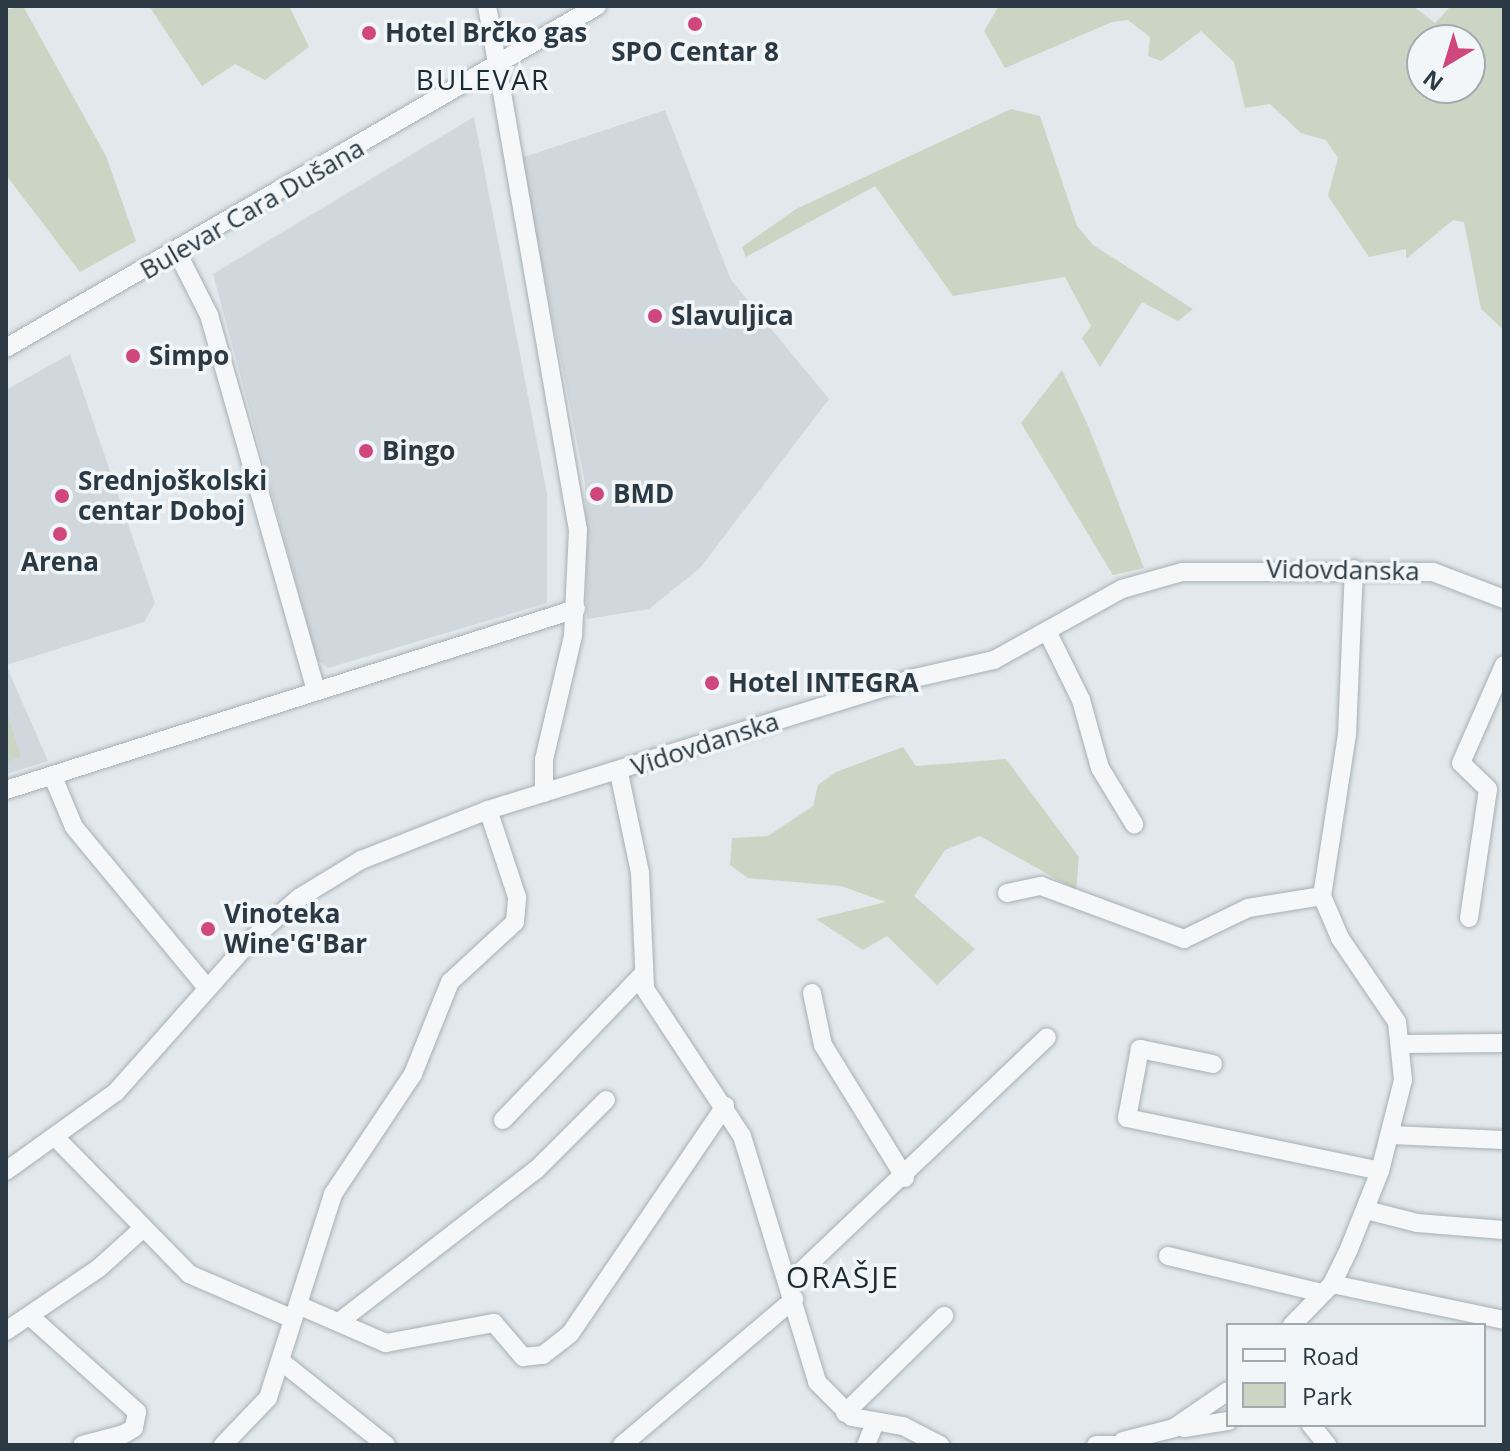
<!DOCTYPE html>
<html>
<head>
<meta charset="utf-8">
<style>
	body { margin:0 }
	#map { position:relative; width:1510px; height:1451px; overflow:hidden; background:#e2e8eb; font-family:"Open Sans",sans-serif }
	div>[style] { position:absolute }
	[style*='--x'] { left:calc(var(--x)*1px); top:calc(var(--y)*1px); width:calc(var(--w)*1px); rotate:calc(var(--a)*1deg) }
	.built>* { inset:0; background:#d0d8dd }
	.green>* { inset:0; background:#ccd5c3 }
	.roads { filter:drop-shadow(0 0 2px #a7b0b5) drop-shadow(0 0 2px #a7b0b5) }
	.minor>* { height:18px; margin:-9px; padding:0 9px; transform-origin:9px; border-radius:9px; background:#f5f7f9 }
	.dots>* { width:22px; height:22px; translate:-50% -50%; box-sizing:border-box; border:4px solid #f2f6f8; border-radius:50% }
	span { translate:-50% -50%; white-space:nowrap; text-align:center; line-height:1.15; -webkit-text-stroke:7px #f2f6f8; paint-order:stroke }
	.poi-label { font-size:26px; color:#2a3943; font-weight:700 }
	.left { translate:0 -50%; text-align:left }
	.street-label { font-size:26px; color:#2a3943 }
	.neighbourhood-label { font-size:28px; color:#1c2a34; letter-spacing:2px }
	.quarter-label { font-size:30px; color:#1c2a34; letter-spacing:2px }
	.frame { position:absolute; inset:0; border:8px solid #2a3943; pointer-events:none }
	.legend { position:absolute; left:1226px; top:1323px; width:260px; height:104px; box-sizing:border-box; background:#f2f6f8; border:2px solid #a2aab0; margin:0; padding:10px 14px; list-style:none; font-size:24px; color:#2a3943 }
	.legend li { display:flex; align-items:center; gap:16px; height:40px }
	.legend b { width:40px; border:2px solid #a2aab0 }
	.north { position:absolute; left:1406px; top:24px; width:80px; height:80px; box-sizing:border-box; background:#f2f6f8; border:2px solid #a2aab0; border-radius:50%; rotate:218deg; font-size:22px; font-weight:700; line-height:32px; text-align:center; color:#2a3943 }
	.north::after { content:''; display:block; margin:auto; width:28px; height:36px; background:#d0477e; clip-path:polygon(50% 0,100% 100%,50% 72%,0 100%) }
</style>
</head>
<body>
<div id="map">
	<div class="built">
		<div style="clip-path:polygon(665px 110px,731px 280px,829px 399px,700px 568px,649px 609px,587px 619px,585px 483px,521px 158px)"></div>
		<div style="clip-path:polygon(474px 117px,547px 494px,547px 603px,328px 668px,317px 660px,213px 274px)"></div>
		<div style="clip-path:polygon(70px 354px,155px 603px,144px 622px,6px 665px,6px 390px)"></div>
		<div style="clip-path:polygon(6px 665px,48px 761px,6px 774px)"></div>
	</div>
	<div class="green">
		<div style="clip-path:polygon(23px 6px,106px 156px,136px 241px,80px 272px,6px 175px,6px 10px)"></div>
		<div style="clip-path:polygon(149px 6px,289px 6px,309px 47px,265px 80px,235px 64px,202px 86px)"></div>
		<div style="clip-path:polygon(evenodd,999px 6px,1413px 6px,1435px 23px,1451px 6px,1504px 6px,1504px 330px,1481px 309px,1464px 222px,1453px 220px,1406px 259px,1406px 249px,1369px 257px,1328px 196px,1338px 158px,1326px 140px,1301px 133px,1270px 104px,1245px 108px,1234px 62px,1201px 31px,1161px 61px,1148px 56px,1150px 37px,1128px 20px,1112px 22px,1005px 68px,984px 31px,999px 6px,1422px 40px,1470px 40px,1470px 88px,1422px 88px,1422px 40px)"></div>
		<div style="clip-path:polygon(1011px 109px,1040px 116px,1077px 226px,1093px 245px,1193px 309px,1178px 321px,1142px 302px,1100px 367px,1082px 338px,1091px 326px,1065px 277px,953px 296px,875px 186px,746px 257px,742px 247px,796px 209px)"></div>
		<div style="clip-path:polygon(1062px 370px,1089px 428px,1144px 568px,1113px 575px,1021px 423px)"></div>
		<div style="clip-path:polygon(6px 710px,21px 757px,6px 762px)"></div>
		<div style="clip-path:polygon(903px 747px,916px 766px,1006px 759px,1079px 857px,1076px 890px,980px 836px,945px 850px,914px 896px,975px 949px,937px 985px,887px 936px,863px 950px,816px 919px,886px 902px,841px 886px,748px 878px,730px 865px,732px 838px,768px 836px,813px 806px,818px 785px,836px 772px)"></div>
	</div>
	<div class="roads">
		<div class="minor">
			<div style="--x:487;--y:6;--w:532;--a:80.15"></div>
			<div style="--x:578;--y:530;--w:106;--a:92.7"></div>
			<div style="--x:573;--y:636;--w:127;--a:103.2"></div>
			<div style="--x:544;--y:760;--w:33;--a:90"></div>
			<div style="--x:177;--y:252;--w:71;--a:63.1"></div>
			<div style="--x:209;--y:315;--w:386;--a:74.1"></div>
			<div style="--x:6;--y:348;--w:683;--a:-30.06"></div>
			<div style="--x:1048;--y:633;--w:75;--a:63.8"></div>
			<div style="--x:1081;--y:700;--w:71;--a:74.4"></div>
			<div style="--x:1100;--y:768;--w:66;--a:58.7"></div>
			<div style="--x:619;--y:773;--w:102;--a:78.1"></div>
			<div style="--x:640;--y:873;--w:116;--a:87.5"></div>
			<div style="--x:645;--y:989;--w:176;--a:56.6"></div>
			<div style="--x:742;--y:1136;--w:257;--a:73"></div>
			<div style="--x:817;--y:1382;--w:49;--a:45"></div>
			<div style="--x:852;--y:1417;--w:52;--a:10"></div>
			<div style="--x:903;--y:1426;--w:42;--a:27.2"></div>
			<div style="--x:53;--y:777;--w:54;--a:67.2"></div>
			<div style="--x:74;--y:827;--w:209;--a:50.4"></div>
			<div style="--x:6;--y:790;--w:598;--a:-17.62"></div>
			<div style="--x:1007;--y:893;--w:35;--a:-12"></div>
			<div style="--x:1041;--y:886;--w:153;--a:20.3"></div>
			<div style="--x:1184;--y:939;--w:71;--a:-25.8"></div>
			<div style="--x:1248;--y:908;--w:75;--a:-9.2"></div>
			<div style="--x:1469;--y:918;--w:130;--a:-81.6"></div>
			<div style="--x:1488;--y:789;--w:37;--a:-136"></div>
			<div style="--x:1461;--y:763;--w:107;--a:-66.3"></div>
			<div style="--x:812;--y:993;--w:53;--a:78.1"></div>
			<div style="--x:823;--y:1045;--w:156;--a:58.3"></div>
			<div style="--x:1403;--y:1044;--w:101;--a:-0.6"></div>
			<div style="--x:1213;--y:1064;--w:75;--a:-168.4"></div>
			<div style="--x:1140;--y:1049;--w:70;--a:100.7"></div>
			<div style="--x:1127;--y:1118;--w:258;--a:11.8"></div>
			<div style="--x:503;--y:1120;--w:201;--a:-46.2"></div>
			<div style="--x:1391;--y:1135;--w:113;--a:2.5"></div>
			<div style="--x:57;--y:1139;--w:189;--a:45.6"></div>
			<div style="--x:189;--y:1274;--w:113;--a:23.4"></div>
			<div style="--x:6;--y:1171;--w:135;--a:-35.7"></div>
			<div style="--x:116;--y:1092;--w:203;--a:-48.4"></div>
			<div style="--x:251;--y:940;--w:64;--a:-41.2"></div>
			<div style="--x:299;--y:898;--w:73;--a:-31.5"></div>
			<div style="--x:361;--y:860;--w:136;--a:-21.5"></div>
			<div style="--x:488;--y:810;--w:442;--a:-17.2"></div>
			<div style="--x:910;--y:679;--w:86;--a:-12.7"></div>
			<div style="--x:994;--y:660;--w:146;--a:-29"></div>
			<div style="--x:1122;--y:589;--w:62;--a:-15.8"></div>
			<div style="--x:1182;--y:572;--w:251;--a:0"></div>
			<div style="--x:1433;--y:572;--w:76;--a:20.8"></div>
			<div style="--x:1366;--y:1210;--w:53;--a:14.3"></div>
			<div style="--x:1417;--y:1223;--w:87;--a:4.6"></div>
			<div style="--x:1168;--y:1256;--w:158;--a:13.5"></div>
			<div style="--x:789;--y:1283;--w:356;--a:-43.6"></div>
			<div style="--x:1332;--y:1284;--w:176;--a:11.8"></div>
			<div style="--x:298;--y:1305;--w:96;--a:23.4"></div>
			<div style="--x:386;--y:1343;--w:110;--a:-10.5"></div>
			<div style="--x:494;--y:1323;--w:45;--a:49.5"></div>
			<div style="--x:523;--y:1357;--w:20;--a:-6"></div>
			<div style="--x:543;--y:1355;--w:34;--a:-38"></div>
			<div style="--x:570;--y:1334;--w:276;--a:-55.8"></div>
			<div style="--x:32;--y:1318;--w:141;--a:41.8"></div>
			<div style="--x:137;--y:1412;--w:16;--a:101"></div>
			<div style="--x:134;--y:1428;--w:12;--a:149"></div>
			<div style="--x:124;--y:1434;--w:43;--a:165.3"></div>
			<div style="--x:339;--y:1322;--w:249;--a:-37.7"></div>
			<div style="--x:536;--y:1170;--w:99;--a:-45"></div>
			<div style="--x:1292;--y:1325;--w:57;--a:-45.7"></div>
			<div style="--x:1332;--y:1284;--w:39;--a:-64"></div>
			<div style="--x:1349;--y:1249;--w:84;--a:-68.3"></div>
			<div style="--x:1380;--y:1171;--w:94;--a:-75.8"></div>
			<div style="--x:1403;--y:1080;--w:58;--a:-95.9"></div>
			<div style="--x:1397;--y:1022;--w:102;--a:-124.2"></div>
			<div style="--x:1340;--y:938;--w:46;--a:-113.2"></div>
			<div style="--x:1322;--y:896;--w:163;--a:-81.2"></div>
			<div style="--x:1347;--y:735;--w:166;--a:-87.6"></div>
			<div style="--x:6;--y:1331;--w:112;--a:-34.1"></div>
			<div style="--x:99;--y:1268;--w:57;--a:-42.1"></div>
			<div style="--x:282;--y:1362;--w:133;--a:38.6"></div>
			<div style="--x:845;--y:1413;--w:139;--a:-44.4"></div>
			<div style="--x:1311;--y:1425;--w:26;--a:51"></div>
			<div style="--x:1184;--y:1428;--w:45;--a:-9"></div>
			<div style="--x:1123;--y:1441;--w:53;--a:-14.3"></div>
			<div style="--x:1174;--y:1428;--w:65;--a:-34.4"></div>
			<div style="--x:223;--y:1445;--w:65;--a:-46.2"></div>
			<div style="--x:268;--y:1398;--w:214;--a:-72.3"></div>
			<div style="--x:333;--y:1194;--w:144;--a:-56.3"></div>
			<div style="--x:413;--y:1074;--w:99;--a:-68.1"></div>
			<div style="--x:450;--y:982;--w:88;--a:-42.7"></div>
			<div style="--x:515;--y:922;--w:25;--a:-85"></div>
			<div style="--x:517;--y:897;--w:92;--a:-108.4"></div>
			<div style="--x:622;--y:1445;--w:226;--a:-40.3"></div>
			<div style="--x:866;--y:1445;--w:22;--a:-68"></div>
			<div style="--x:1096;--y:1445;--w:27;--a:0"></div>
		</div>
	</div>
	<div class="dots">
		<div style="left:695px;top:24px;background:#d0477e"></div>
		<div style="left:369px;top:33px;background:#d0477e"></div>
		<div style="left:655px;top:316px;background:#d0477e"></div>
		<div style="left:133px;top:356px;background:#d0477e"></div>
		<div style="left:366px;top:451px;background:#d0477e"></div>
		<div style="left:597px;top:494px;background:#d0477e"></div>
		<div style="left:62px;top:496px;background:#d0477e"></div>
		<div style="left:60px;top:534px;background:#d0477e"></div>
		<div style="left:712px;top:683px;background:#d0477e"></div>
		<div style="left:208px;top:929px;background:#d0477e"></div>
	</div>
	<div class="poi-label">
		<span class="left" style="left:385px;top:33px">Hotel Brčko gas</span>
		<span style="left:695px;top:52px">SPO Centar 8</span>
		<span class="left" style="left:671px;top:316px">Slavuljica</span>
		<span class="left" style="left:149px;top:356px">Simpo</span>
		<span class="left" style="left:382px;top:451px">Bingo</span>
		<span class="left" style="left:78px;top:496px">Srednjoškolski<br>centar Doboj</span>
		<span class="left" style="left:613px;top:494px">BMD</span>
		<span style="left:60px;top:562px">Arena</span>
		<span class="left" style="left:728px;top:683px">Hotel INTEGRA</span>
		<span class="left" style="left:224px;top:929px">Vinoteka<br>Wine'G'Bar</span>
	</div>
	<div class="street-label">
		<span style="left:252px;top:209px;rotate:-30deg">Bulevar Cara Dušana</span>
		<span style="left:1343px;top:570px;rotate:1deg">Vidovdanska</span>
		<span style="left:705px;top:744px;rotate:-18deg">Vidovdanska</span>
	</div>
	<div class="neighbourhood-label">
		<span style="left:483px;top:79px">BULEVAR</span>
	</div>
	<div class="quarter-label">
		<span style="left:843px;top:1277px">ORAŠJE</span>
	</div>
	<div class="frame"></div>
	<ul class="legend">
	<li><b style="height:10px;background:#f5f7f9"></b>Road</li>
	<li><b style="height:22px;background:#ccd5c3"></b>Park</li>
	</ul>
	<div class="north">N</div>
</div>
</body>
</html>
